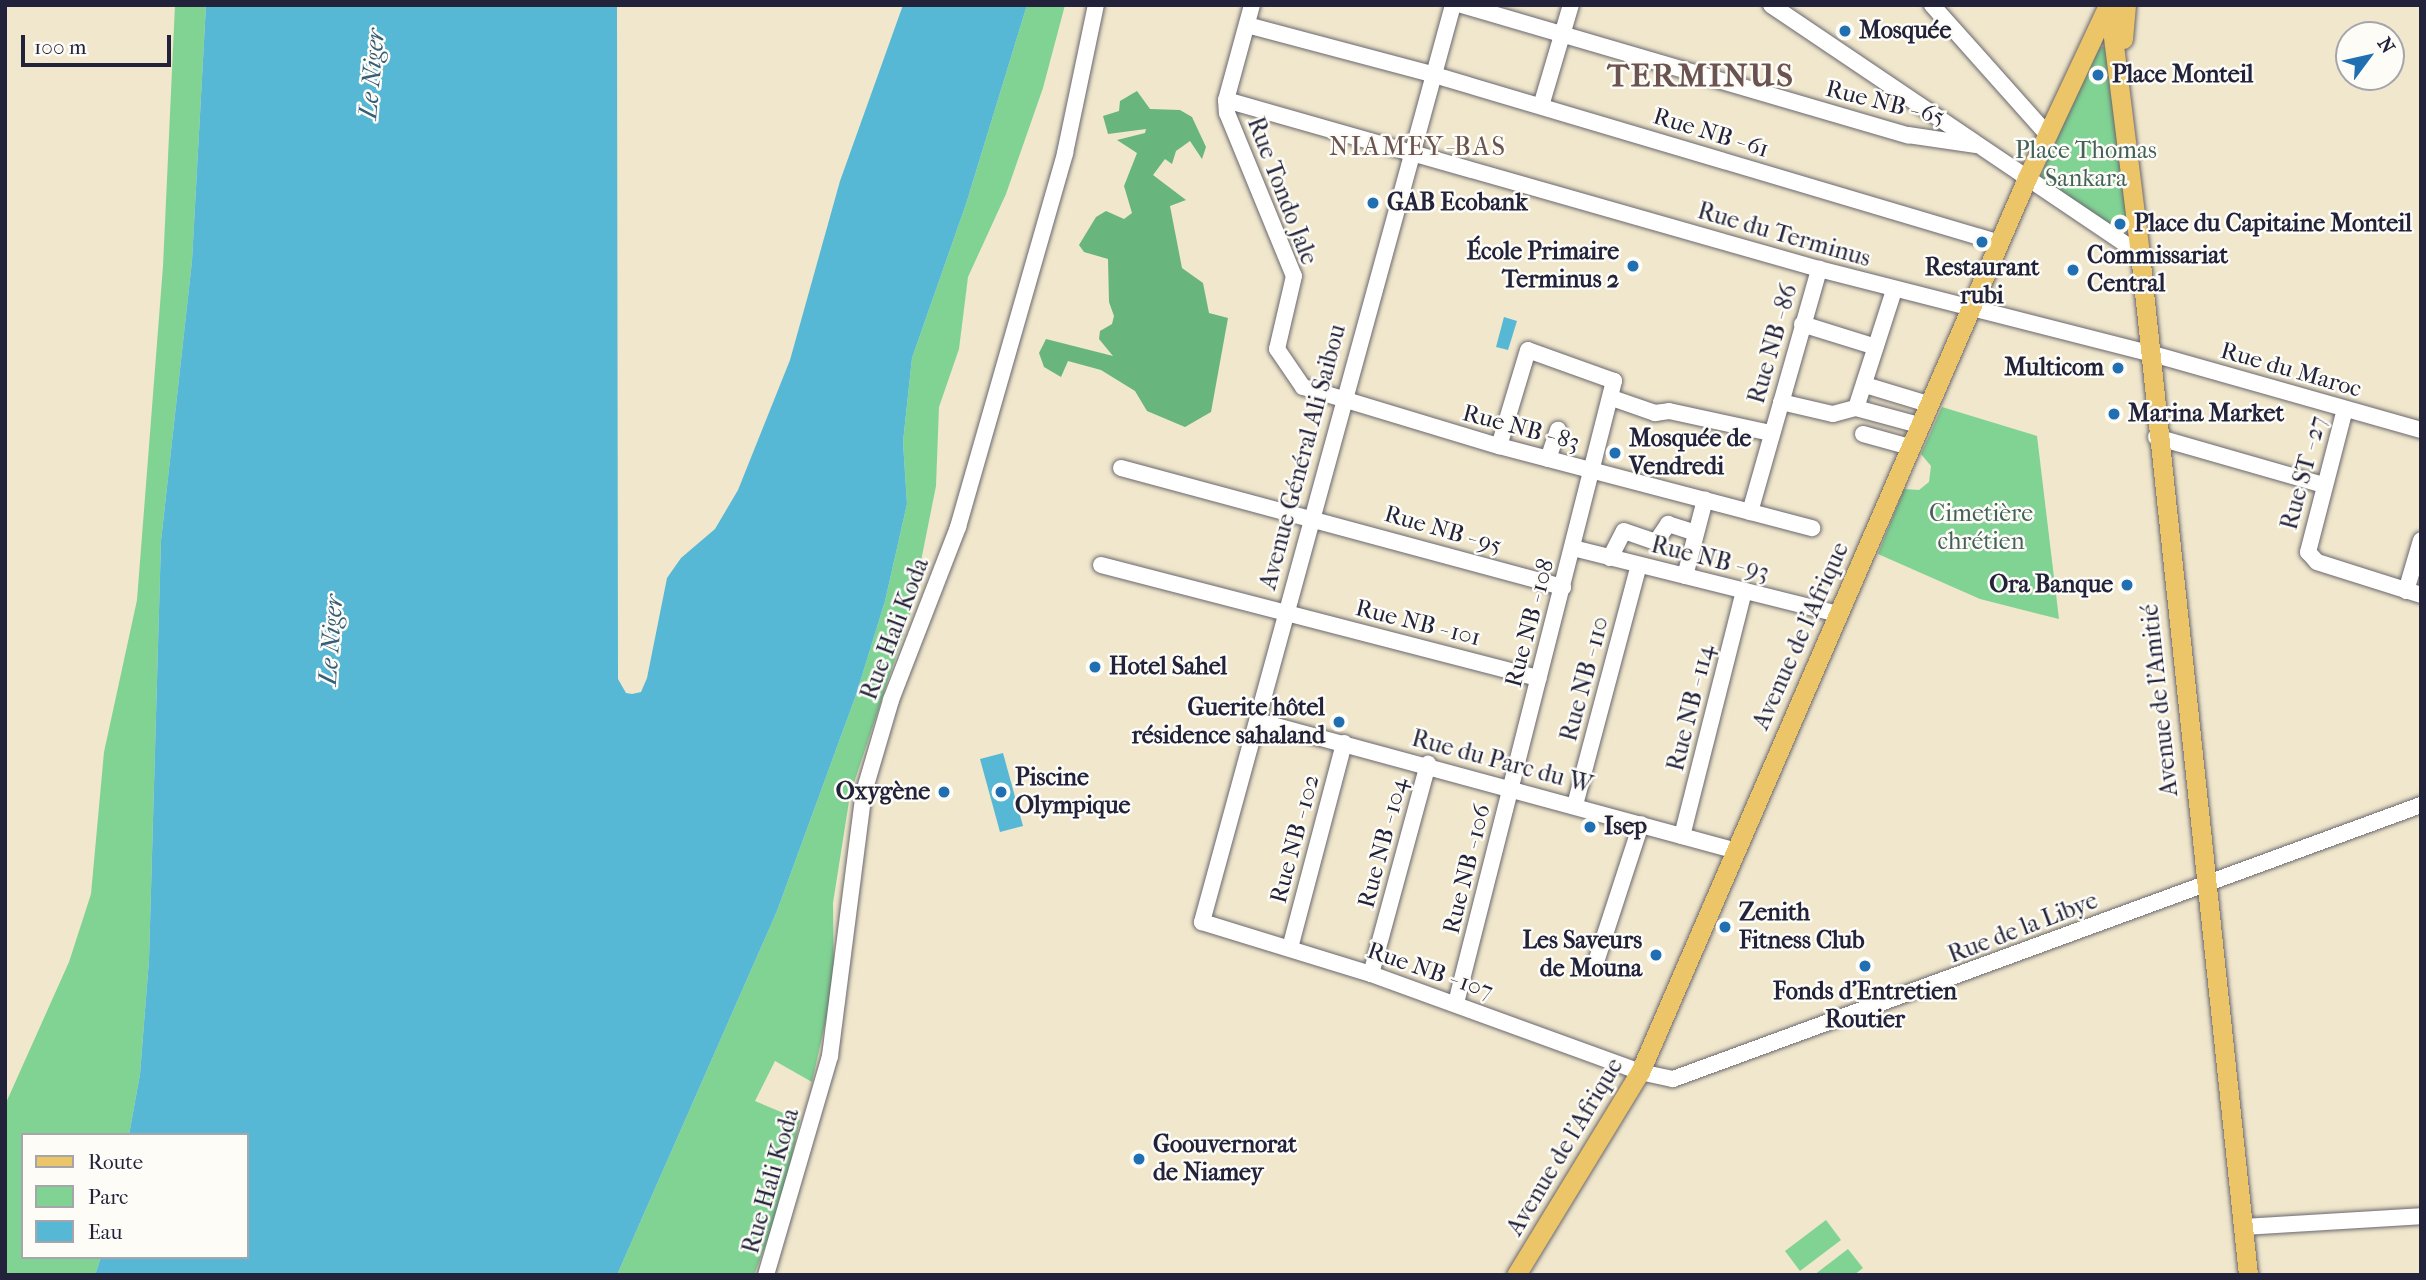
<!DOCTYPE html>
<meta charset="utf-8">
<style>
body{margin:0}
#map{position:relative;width:2426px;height:1280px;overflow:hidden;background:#f0e7cc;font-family:"IM FELL French Canon",serif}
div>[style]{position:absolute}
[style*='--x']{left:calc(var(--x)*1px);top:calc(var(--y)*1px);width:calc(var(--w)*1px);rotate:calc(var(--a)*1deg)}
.green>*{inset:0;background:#81d394}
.forest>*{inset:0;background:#68b57e}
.water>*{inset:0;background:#56b8d5}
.roads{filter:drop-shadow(0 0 2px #6a676e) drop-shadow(0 0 2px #6a676e)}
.minor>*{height:16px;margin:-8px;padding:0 8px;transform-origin:8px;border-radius:8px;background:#fff}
.major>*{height:19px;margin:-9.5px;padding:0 9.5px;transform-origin:9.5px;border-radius:9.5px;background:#edc569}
.dots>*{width:19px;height:19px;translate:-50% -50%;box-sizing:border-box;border:4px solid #fdfcf7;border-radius:50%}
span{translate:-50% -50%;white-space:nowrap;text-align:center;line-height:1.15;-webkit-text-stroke:5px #fdfcf7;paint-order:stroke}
.poi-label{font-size:24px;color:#22223b;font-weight:700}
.left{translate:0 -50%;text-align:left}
.right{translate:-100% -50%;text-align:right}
.street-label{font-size:24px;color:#22223b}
.park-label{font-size:24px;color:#43605a}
.water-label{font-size:26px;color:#375e79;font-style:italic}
.neighbourhood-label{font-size:26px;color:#6a5350;letter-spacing:2px}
.district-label{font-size:32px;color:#6a5350;font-weight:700;letter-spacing:2px}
.frame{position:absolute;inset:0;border:7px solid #22223b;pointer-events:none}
.legend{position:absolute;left:21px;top:1133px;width:228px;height:126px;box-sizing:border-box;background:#fdfcf7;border:2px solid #a5a5ac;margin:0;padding:9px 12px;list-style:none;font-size:21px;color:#22223b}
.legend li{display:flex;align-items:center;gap:14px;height:35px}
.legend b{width:35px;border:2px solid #a5a5ac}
.north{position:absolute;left:2335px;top:21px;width:70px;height:70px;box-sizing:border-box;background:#fdfcf7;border:2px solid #a5a5ac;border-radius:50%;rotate:57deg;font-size:19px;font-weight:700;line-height:28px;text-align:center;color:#22223b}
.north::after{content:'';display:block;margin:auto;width:24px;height:32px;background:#1f6fb2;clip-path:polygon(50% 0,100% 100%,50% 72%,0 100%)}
.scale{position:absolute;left:21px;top:35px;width:150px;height:32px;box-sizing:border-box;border:4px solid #22223b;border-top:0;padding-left:9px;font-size:21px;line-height:24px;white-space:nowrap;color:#22223b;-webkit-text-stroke:5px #fdfcf7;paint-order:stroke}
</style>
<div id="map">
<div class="green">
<div style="clip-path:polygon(175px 5px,206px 5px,192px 261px,161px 541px,149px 960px,140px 1074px,129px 1135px,23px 1135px,23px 1257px,101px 1257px,95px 1275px,5px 1275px,5px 1105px,69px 962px,91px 894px,104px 752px,137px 600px,163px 266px)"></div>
<div style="clip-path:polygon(1027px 5px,1065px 5px,1043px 88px,1006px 194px,968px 277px,959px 349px,939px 407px,936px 486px,911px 611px,850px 795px,833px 903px,834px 984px,812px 1082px,775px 1061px,755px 1101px,800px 1120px,781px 1205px,754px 1275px,617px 1275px,777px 911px,856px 695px,885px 601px,907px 504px,903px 442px,912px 358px,966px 204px)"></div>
<div style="clip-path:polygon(2098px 46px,2108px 48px,2131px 230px,2120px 235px,2040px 177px)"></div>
<div style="clip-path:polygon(1942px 407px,2037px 436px,2059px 619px,1980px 599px,1878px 554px,1904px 489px,1919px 490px,1929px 482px,1931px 466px,1921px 454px)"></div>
<div style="clip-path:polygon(1826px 1220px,1841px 1240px,1800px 1271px,1785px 1251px)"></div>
<div style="clip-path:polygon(1848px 1249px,1863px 1268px,1854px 1275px,1814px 1275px)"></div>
</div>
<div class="forest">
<div style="clip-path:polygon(1137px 91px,1150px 109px,1180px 110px,1192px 117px,1206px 147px,1202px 159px,1190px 141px,1176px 151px,1172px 164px,1165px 159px,1153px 175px,1186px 200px,1170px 206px,1182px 268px,1203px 283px,1209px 313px,1228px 318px,1211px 412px,1185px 427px,1147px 411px,1135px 391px,1101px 370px,1068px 361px,1061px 377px,1044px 367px,1039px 353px,1046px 339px,1113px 356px,1099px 339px,1100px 331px,1112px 324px,1114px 316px,1109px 302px,1108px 259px,1084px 252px,1079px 245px,1096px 217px,1106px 211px,1124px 219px,1132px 213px,1124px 186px,1137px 153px,1117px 140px,1145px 133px,1146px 129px,1108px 134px,1103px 116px,1119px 111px,1120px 101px)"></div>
</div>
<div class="water">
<div style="clip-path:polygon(206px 5px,617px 5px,618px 679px,626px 693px,632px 694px,641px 692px,647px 678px,667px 578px,681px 558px,715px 529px,738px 490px,790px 360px,840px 181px,903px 5px,1027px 5px,966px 204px,912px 358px,903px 442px,907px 504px,885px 601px,856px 695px,777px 911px,617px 1275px,95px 1275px,101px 1257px,247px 1257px,247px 1135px,129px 1135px,140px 1074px,149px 960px,161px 541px,192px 261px)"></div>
<div style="clip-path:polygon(1504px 317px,1517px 321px,1508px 350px,1496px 347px)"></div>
<div style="clip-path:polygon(1003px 753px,1023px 826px,1000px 832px,980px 759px)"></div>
</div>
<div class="roads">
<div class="minor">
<div style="--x:1252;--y:5;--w:98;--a:105.3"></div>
<div style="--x:1226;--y:100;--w:13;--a:86"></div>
<div style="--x:1227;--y:113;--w:176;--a:67.7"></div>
<div style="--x:1294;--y:276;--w:75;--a:103.1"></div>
<div style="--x:1277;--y:349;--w:46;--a:55.6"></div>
<div style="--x:1303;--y:387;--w:205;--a:16.8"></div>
<div style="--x:1499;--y:446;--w:324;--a:14.7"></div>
<div style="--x:1453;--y:5;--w:951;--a:105.31"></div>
<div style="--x:1202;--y:922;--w:177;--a:17.1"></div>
<div style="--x:1371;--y:974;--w:286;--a:20"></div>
<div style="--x:1640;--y:1072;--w:34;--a:12"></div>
<div style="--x:1673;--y:1079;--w:797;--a:-20.12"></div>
<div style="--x:1462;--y:5;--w:465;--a:16.3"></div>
<div style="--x:1908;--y:135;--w:69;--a:8.4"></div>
<div style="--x:1771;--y:5;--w:445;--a:34"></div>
<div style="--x:1932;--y:5;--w:171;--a:48.3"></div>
<div style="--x:1247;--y:25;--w:190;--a:14.9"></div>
<div style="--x:1431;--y:74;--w:594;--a:16.54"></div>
<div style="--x:1226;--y:100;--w:617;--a:15.91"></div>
<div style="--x:1819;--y:269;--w:341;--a:14.3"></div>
<div style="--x:2149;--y:353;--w:283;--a:15.8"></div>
<div style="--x:1541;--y:106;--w:105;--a:-73.5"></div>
<div style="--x:1802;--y:324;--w:77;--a:17.3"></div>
<div style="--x:1865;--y:385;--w:66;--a:16.8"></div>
<div style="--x:1612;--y:398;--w:46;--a:19.2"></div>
<div style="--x:1655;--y:413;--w:14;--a:-8"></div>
<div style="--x:1669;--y:411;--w:104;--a:12.2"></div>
<div style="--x:1781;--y:402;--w:53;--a:13"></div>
<div style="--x:1833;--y:414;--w:24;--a:-15"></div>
<div style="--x:1856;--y:408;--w:124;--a:-72.1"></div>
<div style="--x:1856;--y:408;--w:65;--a:15.1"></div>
<div style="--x:2345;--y:409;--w:148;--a:104.5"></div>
<div style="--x:2308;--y:552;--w:13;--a:48"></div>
<div style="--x:2317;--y:562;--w:109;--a:17.6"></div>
<div style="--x:1863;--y:434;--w:49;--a:15.5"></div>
<div style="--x:2156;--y:437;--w:174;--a:16"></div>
<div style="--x:1548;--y:459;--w:31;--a:-71"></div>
<div style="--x:1121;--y:468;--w:458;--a:15.1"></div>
<div style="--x:1750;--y:512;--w:253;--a:-74.1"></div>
<div style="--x:1573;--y:548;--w:272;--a:14"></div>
<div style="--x:1610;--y:558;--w:30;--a:-63"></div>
<div style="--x:1624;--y:531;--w:34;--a:19"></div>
<div style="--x:1656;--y:542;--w:22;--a:-56"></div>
<div style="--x:1668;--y:524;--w:29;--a:18"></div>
<div style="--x:1101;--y:565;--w:452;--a:14.5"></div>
<div style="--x:1685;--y:576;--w:79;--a:-75.3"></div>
<div style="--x:2406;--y:591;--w:53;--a:-73.6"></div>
<div style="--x:1258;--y:721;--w:492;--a:15.2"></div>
<div style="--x:1575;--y:805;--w:248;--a:-75.1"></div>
<div style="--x:1682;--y:836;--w:253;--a:-75.8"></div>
<div style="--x:1290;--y:948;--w:212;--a:-75.2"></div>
<div style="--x:1596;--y:962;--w:145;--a:-71.9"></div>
<div style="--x:1371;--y:974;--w:218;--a:-74.8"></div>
<div style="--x:1456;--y:1003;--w:642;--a:-75.75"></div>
<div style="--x:1614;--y:381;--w:91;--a:-160.2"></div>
<div style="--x:1528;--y:350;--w:100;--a:106.8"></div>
<div style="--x:2243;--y:1227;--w:178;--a:-3.5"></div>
<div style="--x:766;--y:1275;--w:228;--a:-73.7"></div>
<div style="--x:830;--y:1056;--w:266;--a:-82.7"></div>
<div style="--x:864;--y:792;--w:96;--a:-73.6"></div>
<div style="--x:891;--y:700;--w:186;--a:-68.8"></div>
<div style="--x:958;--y:527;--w:389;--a:-74"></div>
<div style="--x:1065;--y:153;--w:151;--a:-78.2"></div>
</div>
<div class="major">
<div style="--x:2109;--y:5;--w:251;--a:82.9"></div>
<div style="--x:2140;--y:254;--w:1027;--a:83.96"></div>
<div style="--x:2123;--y:39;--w:34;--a:-85"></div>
<div style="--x:1516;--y:1275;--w:238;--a:-58.6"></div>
<div style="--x:1640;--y:1072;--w:974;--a:-66.59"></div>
<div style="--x:2027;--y:178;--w:191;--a:-64.9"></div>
</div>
</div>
<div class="dots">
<div style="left:1845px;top:31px;background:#1f6fb2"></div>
<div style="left:2098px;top:75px;background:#1f6fb2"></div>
<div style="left:1373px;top:203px;background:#1f6fb2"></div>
<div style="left:2120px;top:224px;background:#1f6fb2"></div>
<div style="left:1982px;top:242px;background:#1f6fb2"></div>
<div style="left:1633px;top:266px;background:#1f6fb2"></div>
<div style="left:2073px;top:270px;background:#1f6fb2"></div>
<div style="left:2118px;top:368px;background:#1f6fb2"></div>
<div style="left:2114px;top:414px;background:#1f6fb2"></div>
<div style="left:1615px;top:453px;background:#1f6fb2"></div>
<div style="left:2127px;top:585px;background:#1f6fb2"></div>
<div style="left:1095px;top:667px;background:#1f6fb2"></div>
<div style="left:1339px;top:722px;background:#1f6fb2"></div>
<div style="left:944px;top:792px;background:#1f6fb2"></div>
<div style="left:1001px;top:792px;background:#1f6fb2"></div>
<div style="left:1590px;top:827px;background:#1f6fb2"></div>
<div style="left:1725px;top:927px;background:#1f6fb2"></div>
<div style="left:1656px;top:955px;background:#1f6fb2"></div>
<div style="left:1865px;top:966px;background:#1f6fb2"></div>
<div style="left:1139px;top:1159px;background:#1f6fb2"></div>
</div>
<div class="poi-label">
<span class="left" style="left:1859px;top:31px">Mosquée</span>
<span class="left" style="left:2112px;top:75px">Place Monteil</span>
<span class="left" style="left:1387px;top:203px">GAB Ecobank</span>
<span class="left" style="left:2134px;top:224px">Place du Capitaine Monteil</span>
<span class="right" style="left:1619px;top:266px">École Primaire<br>Terminus 2</span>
<span class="left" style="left:2087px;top:270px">Commissariat<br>Central</span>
<span style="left:1982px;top:282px">Restaurant<br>rubi</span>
<span class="right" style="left:2104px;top:368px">Multicom</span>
<span class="left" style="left:2128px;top:414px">Marina Market</span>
<span class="left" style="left:1629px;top:453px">Mosquée de<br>Vendredi</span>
<span class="right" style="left:2113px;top:585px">Ora Banque</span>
<span class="left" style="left:1109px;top:667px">Hotel Sahel</span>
<span class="right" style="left:1325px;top:722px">Guerite hôtel<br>résidence sahaland</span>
<span class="left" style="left:1015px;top:792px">Piscine<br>Olympique</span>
<span class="right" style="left:930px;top:792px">Oxygène</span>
<span class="left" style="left:1604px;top:827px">Isep</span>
<span class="left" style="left:1739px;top:927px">Zenith<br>Fitness Club</span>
<span class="right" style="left:1642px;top:955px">Les Saveurs<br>de Mouna</span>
<span style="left:1865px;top:1006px">Fonds d'Entretien<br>Routier</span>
<span class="left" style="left:1153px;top:1159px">Goouvernorat<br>de Niamey</span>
</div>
<div class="street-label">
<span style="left:1885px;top:103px;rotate:14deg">Rue NB - 65</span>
<span style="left:1711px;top:133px;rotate:17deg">Rue NB - 61</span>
<span style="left:1282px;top:191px;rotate:69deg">Rue Tondo Jale</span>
<span style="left:1784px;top:235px;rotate:16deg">Rue du Terminus</span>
<span style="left:1773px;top:344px;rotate:-74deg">Rue NB - 86</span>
<span style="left:2291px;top:370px;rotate:16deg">Rue du Maroc</span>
<span style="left:1521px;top:428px;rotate:15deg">Rue NB - 83</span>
<span style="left:1303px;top:457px;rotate:-75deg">Avenue Général Ali Saibou</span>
<span style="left:2304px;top:473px;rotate:-75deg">Rue ST - 27</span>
<span style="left:1443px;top:530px;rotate:16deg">Rue NB - 95</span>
<span style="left:1710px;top:559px;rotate:14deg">Rue NB - 93</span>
<span style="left:1418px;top:623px;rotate:14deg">Rue NB - 101</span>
<span style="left:1530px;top:623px;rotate:-75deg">Rue NB - 108</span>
<span style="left:895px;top:629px;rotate:-69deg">Rue Hali Koda</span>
<span style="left:1801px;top:636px;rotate:-66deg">Avenue de l'Afrique</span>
<span style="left:1585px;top:679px;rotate:-75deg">Rue NB - 110</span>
<span style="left:2160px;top:700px;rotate:-96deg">Avenue de l'Amitié</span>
<span style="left:1691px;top:708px;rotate:-76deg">Rue NB - 114</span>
<span style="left:1502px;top:762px;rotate:15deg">Rue du Parc du W</span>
<span style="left:1295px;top:839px;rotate:-75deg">Rue NB - 102</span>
<span style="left:1383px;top:843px;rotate:-75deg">Rue NB - 104</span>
<span style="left:1467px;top:869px;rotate:-76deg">Rue NB - 106</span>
<span style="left:2023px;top:928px;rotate:-21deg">Rue de la Libye</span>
<span style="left:1430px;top:971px;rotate:19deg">Rue NB - 107</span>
<span style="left:1565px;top:1147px;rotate:-59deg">Avenue de l'Afrique</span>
<span style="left:771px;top:1181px;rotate:-74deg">Rue Hali Koda</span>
</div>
<div class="park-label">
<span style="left:2086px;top:165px">Place Thomas<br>Sankara</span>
<span style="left:1981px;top:528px">Cimetière<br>chrétien</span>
</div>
<div class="water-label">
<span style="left:372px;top:74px;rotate:-85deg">Le Niger</span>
<span style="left:331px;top:640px;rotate:-86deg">Le Niger</span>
</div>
<div class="neighbourhood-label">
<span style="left:1418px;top:147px">NIAMEY-BAS</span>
</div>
<div class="district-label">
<span style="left:1701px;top:76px">TERMINUS</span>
</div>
<div class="frame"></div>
<ul class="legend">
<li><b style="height:9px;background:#edc569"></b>Route</li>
<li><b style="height:19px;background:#81d394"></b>Parc</li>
<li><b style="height:19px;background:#56b8d5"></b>Eau</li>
</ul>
<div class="north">N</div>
<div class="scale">100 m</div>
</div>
